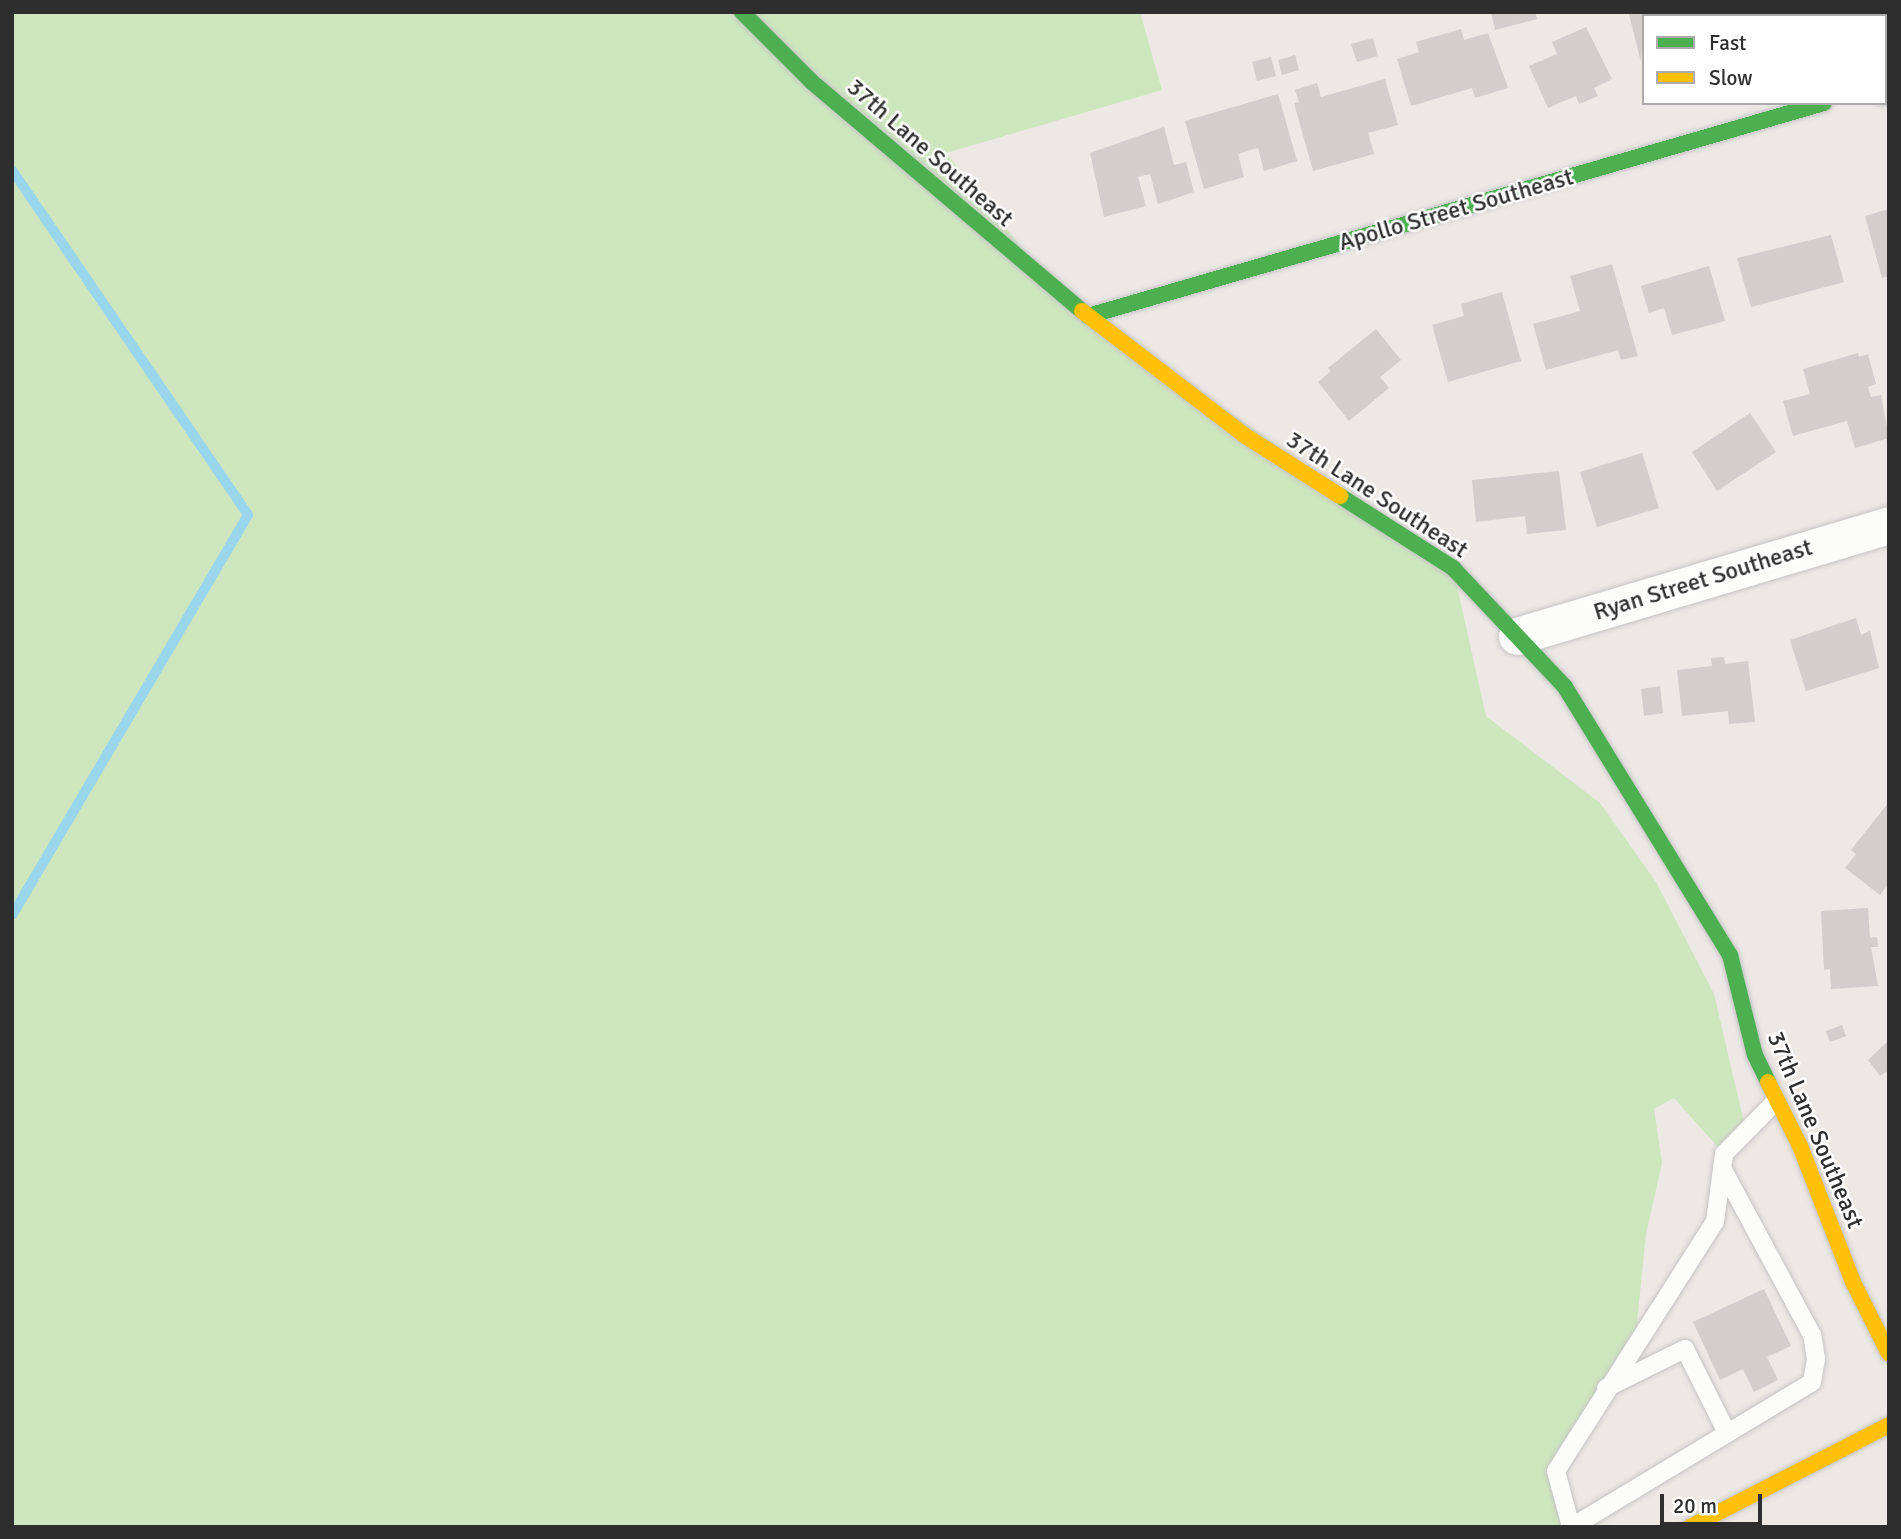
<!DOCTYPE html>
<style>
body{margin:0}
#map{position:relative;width:1901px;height:1539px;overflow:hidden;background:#ece8e4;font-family:Signika,sans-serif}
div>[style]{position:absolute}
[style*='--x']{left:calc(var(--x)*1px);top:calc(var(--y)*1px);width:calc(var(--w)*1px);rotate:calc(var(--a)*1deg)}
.green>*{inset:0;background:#cee6be}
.stream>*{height:10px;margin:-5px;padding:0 5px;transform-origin:5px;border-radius:5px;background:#99d6ec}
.building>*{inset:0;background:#d1cecb}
.roads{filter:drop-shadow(0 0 2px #c5c4c5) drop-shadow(0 0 2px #c5c4c5)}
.lane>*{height:18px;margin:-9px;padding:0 9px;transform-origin:9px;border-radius:9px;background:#fcfcfb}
.street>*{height:37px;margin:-18.5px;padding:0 18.5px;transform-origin:18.5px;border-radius:18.5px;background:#fcfcfb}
.fast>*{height:16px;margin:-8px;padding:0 8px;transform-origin:8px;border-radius:8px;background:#4caf50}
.slow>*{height:16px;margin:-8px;padding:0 8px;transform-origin:8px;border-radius:8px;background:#ffc107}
span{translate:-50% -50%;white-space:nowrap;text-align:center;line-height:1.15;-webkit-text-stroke:5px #fff;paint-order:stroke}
.street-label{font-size:24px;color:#2e2e2e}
.frame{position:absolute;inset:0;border:14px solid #2e2e2e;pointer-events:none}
.legend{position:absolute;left:1642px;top:14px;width:245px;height:91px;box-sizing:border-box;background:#fff;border:2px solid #ababab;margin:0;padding:9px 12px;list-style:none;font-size:21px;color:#2e2e2e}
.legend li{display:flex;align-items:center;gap:14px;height:35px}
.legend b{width:35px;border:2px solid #ababab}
.scale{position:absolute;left:1660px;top:1494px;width:102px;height:32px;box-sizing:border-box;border:4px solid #2e2e2e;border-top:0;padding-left:9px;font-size:21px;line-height:24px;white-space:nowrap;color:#2e2e2e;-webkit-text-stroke:5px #fff;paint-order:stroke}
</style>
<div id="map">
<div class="green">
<div style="clip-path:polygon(12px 12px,1140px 12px,1162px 90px,946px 153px,1058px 293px,1453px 568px,1486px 716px,1600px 803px,1656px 882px,1714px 994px,1746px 1131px,1724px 1154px,1674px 1098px,1654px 1109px,1662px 1163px,1646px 1234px,1635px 1342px,1556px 1471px,1572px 1527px,12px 1527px)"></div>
</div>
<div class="stream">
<div style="--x:12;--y:170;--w:418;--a:55.6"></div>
<div style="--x:248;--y:515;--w:464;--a:120.5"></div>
</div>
<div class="building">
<div style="clip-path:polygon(1491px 12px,1535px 12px,1537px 19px,1495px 30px)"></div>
<div style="clip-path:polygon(1720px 12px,1721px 16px,1644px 16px,1641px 62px,1629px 14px)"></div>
<div style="clip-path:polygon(1814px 12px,1857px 12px,1857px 16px,1814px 16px)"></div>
<div style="clip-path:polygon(1586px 27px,1612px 79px,1594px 88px,1598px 96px,1579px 104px,1576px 96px,1548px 108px,1529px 66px,1557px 54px,1552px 42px)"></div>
<div style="clip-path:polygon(1461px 29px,1464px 40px,1488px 33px,1508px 88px,1475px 98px,1472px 88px,1411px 106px,1397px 59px,1419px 52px,1416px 42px)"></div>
<div style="clip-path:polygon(1373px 38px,1378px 56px,1357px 62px,1351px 44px)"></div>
<div style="clip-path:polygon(1295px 55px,1299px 70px,1282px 75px,1278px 60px)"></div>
<div style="clip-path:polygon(1271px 57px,1276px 76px,1257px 81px,1252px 62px)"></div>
<div style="clip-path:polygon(1385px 79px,1398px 125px,1368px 133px,1374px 154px,1313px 171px,1294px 103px,1299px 102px,1295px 90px,1317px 83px,1321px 97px)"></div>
<div style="clip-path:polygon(1278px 94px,1297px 161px,1264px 171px,1258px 148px,1238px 154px,1244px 177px,1204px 189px,1185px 121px)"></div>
<div style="clip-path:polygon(1164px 127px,1174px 165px,1186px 162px,1194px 192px,1158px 204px,1150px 174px,1138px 177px,1146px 206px,1104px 217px,1090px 153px)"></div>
<div style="clip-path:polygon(1889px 209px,1889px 276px,1882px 278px,1865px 216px)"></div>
<div style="clip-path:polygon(1831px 235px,1844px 282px,1751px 307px,1737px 258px)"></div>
<div style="clip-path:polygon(1612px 264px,1638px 356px,1621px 360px,1618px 350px,1546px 370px,1533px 324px,1580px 311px,1570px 276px)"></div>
<div style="clip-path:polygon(1709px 266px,1725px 321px,1672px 335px,1664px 308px,1649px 313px,1641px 286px)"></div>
<div style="clip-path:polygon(1502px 292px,1521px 361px,1448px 382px,1432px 325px,1464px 316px,1461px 304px)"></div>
<div style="clip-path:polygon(1376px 329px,1401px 360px,1380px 377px,1389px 388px,1349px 421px,1318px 382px,1331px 371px,1328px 368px)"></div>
<div style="clip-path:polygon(1858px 353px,1859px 357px,1868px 354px,1876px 384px,1868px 387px,1871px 397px,1881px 395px,1889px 438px,1855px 448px,1847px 421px,1793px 436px,1783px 401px,1810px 394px,1803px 369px)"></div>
<div style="clip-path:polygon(1750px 413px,1776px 452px,1717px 491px,1692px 452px)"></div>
<div style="clip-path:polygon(1642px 453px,1659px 508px,1597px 527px,1580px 472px)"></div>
<div style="clip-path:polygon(1559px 471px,1566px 530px,1527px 534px,1525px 516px,1476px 522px,1472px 480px)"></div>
<div style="clip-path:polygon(1856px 618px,1861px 635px,1870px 631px,1879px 668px,1806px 691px,1790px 640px)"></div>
<div style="clip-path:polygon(1724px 657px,1725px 664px,1748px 661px,1755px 722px,1729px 724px,1728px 711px,1682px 716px,1677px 670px,1712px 666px,1711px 658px)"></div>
<div style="clip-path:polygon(1660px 686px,1663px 713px,1644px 716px,1641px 689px)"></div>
<div style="clip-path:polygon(1889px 802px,1889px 883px,1880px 895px,1845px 868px,1856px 854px,1851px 850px)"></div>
<div style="clip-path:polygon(1868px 908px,1870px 938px,1877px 937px,1878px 947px,1871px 947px,1878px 986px,1831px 989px,1830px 969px,1824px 970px,1821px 911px)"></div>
<div style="clip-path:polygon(1842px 1025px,1846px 1036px,1830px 1042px,1826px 1031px)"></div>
<div style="clip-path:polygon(1889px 1040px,1889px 1070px,1880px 1076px,1868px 1060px)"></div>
<div style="clip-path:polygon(1764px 1289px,1791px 1346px,1767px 1357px,1778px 1380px,1754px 1392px,1743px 1369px,1720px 1380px,1693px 1322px)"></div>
</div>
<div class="roads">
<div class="lane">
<div style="--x:1606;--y:1388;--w:88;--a:-26.3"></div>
<div style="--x:1685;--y:1349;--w:94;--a:63.4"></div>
<div style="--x:1571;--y:1527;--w:58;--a:-105"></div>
<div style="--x:1556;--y:1471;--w:296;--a:-57.5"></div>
<div style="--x:1715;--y:1221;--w:68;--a:-82.3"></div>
<div style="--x:1724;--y:1154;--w:73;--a:-45.6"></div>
<div style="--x:1572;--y:1527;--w:280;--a:-31.1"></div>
<div style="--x:1812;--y:1382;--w:23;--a:-80"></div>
<div style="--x:1816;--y:1359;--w:24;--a:-99"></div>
<div style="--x:1812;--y:1335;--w:190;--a:-118.3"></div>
</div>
<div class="street">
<div style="--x:1885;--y:86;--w:4;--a:-14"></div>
<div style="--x:1517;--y:636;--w:388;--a:-16.6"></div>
</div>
<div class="fast">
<div style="--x:742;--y:12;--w:99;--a:45"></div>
<div style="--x:812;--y:82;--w:354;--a:40.3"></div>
<div style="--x:1088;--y:316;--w:766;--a:-16.14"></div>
<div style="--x:1340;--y:496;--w:134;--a:32.5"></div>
<div style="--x:1453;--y:568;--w:163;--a:46.7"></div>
<div style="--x:1565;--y:687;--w:315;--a:58.4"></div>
<div style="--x:1730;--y:955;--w:103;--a:76"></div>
<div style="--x:1755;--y:1055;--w:30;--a:64"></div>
</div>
<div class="slow">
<div style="--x:1082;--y:311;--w:204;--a:37.4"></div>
<div style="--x:1244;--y:435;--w:114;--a:32.4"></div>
<div style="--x:1768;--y:1082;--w:72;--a:63.4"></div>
<div style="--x:1800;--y:1146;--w:146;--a:68.7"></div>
<div style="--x:1853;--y:1282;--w:80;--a:63.4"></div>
<div style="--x:1690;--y:1527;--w:224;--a:-27.1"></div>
</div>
</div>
<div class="street-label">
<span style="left:930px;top:153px;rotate:41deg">37th Lane Southeast</span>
<span style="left:1456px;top:210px;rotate:-16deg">Apollo Street Southeast</span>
<span style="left:1377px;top:495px;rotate:33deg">37th Lane Southeast</span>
<span style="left:1703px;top:580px;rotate:-17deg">Ryan Street Southeast</span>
<span style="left:1815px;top:1130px;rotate:67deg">37th Lane Southeast</span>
</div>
<div class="frame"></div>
<ul class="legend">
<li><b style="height:9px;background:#4caf50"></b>Fast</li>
<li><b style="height:9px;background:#ffc107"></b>Slow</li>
</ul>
<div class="scale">20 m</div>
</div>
